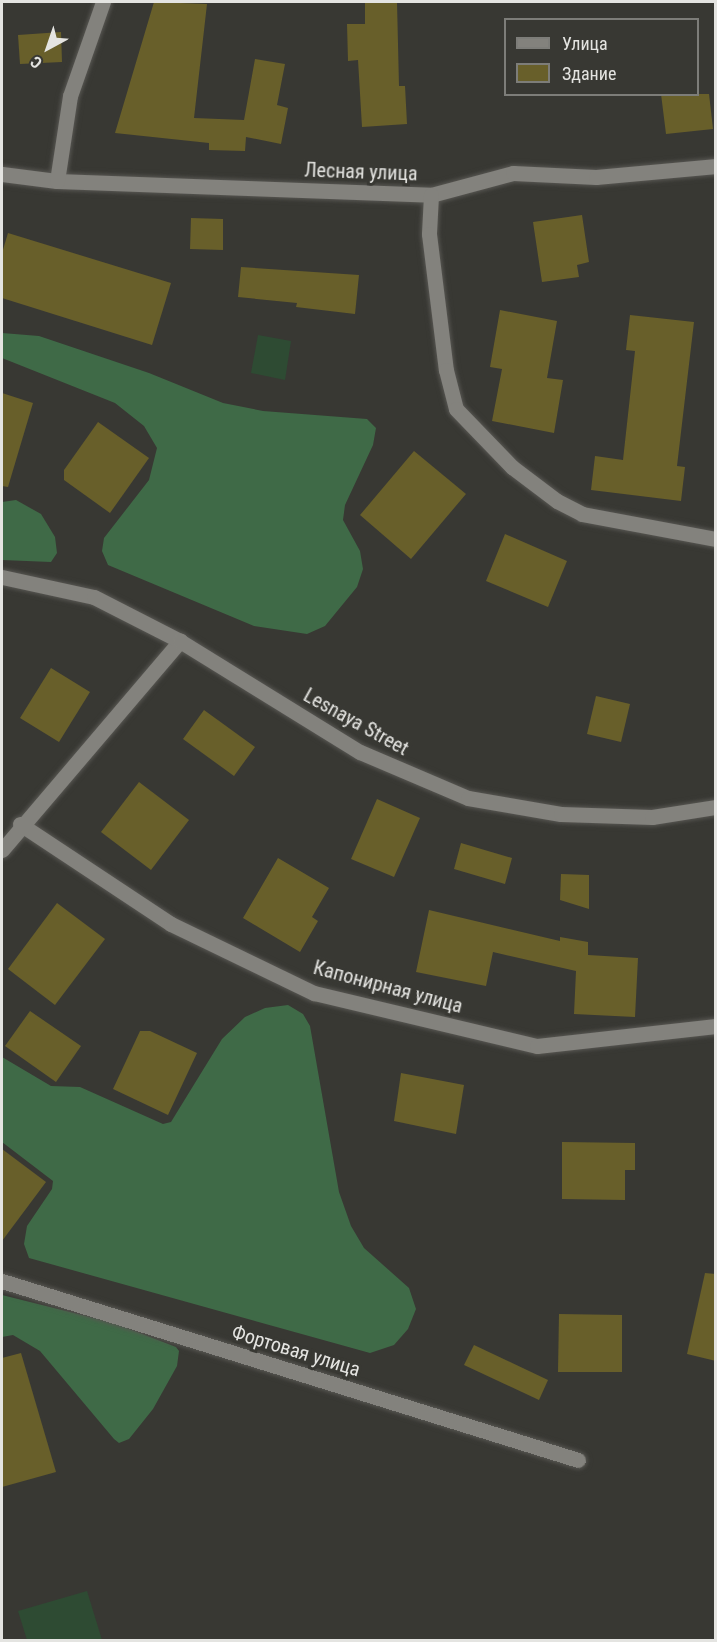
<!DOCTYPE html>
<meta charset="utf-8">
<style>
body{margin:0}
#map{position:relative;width:717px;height:1642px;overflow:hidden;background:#383833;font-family:"Roboto Condensed",sans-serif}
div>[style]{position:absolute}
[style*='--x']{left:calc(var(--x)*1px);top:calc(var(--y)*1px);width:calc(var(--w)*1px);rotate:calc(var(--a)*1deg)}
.green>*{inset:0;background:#2e4b33}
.forest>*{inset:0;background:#3f6a47}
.building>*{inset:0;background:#685f2a}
.roads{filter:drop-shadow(0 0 2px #575652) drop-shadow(0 0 2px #575652)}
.street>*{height:15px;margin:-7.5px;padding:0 7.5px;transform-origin:7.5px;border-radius:7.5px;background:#83827d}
.secondary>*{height:15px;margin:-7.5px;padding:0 7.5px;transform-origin:7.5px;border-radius:7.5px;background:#83827d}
span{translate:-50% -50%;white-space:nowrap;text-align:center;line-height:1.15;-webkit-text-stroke:6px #383833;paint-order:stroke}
.street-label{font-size:20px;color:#e4e4e1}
.frame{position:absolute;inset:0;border:3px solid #e4e4e1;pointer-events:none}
.legend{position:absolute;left:504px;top:18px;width:195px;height:78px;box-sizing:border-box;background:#383833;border:2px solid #7d7d79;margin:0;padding:8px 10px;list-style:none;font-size:18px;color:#e4e4e1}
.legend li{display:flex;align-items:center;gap:12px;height:30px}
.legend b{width:30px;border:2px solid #7d7d79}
.north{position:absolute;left:18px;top:18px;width:60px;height:60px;-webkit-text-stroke:4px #383833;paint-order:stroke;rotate:220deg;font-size:16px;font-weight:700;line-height:24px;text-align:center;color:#e4e4e1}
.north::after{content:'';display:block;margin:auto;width:21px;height:27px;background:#e4e4e1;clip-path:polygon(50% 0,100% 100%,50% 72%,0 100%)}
</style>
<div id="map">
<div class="green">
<div style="clip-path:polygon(258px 335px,291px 341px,285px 380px,251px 373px)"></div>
<div style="clip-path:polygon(87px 1591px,102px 1640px,27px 1640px,18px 1611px)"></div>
</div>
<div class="forest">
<div style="clip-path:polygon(2px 333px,39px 336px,149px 373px,223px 403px,263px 411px,367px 419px,376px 428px,373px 445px,345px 505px,343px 520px,360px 551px,363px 569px,357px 587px,325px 626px,307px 634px,254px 626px,108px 565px,102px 551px,104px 538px,149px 480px,157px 448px,144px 426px,115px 403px,2px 358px)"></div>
<div style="clip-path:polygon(16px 500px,41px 514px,55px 537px,57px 553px,51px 562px,2px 560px,2px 502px)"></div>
<div style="clip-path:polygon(288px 1005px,303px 1014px,310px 1026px,339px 1192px,351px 1226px,364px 1248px,409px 1288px,416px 1309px,408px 1329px,394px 1345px,370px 1353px,29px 1258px,24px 1244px,27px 1226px,52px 1189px,53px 1181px,2px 1142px,2px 1057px,51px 1086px,80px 1087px,163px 1124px,171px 1122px,222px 1039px,245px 1017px,265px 1008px)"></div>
<div style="clip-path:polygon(2px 1295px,114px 1323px,176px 1347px,179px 1351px,177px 1366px,153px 1409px,129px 1439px,119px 1443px,114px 1439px,40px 1351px,13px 1335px,2px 1337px)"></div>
</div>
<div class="building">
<div style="clip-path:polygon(154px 2px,207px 4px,194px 118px,244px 120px,255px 59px,285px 64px,277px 105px,288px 108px,281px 144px,246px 137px,245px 151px,209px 150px,209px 143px,115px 133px)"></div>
<div style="clip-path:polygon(365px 2px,397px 2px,399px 86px,405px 86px,407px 124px,362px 127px,358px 60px,348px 61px,347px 24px,365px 24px)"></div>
<div style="clip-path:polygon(61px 32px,62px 62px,20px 64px,18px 35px)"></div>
<div style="clip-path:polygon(661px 94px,709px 94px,713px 129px,666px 134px)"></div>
<div style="clip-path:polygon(582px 215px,589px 262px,577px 265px,579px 277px,542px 282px,533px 222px)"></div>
<div style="clip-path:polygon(191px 218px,223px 219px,223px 250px,190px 249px)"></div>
<div style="clip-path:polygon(8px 233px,171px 283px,152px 345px,2px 298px,2px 253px)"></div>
<div style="clip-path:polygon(241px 267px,359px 275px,355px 314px,296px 307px,297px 303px,238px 297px)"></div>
<div style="clip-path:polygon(500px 310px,557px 321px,547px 378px,563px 380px,554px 433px,492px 421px,502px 369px,490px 367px)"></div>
<div style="clip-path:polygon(630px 315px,694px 322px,677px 466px,685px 467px,681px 501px,591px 490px,595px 456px,623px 460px,635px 351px,626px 350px)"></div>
<div style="clip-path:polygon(2px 393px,33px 403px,8px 487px,2px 486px)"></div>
<div style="clip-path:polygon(98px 422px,149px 458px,110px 513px,64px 480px,64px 470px)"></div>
<div style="clip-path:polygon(414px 451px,466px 494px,411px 559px,360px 515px)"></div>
<div style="clip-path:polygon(505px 534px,567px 561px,548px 607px,486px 581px)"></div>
<div style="clip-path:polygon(51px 668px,90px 692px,59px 742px,20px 718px)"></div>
<div style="clip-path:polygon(596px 696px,630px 704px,621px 742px,587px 734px)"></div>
<div style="clip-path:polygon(204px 710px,255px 747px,234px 776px,183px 739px)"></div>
<div style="clip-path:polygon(139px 782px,189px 820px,151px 870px,101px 832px)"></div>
<div style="clip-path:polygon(377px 799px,420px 818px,394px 877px,351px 859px)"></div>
<div style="clip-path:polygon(461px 843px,512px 858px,505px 884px,454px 869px)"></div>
<div style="clip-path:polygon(278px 858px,329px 888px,312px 917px,318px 921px,300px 952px,243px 918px)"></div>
<div style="clip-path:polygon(561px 874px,589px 875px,589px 909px,560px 900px)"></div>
<div style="clip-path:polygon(57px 903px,105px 939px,55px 1005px,8px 969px)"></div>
<div style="clip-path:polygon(429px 910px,560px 941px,560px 937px,588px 942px,588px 955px,638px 958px,635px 1017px,574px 1014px,576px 971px,493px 952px,486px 986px,416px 972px)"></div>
<div style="clip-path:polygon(30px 1011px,81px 1046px,56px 1082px,5px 1046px)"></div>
<div style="clip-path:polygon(140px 1031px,150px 1031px,197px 1053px,168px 1115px,113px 1089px)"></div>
<div style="clip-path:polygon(401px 1073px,464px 1085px,456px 1134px,394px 1121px)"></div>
<div style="clip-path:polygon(562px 1142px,635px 1143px,635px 1170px,625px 1170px,625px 1200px,562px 1199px)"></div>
<div style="clip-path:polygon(2px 1149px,46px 1182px,2px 1241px)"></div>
<div style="clip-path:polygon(705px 1273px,716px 1274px,716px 1361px,687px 1354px)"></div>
<div style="clip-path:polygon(559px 1314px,622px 1315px,622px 1372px,558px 1372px)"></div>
<div style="clip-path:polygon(474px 1345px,548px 1380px,539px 1400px,464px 1365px)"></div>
<div style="clip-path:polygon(21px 1353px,56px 1472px,2px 1487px,2px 1358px)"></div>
</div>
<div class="roads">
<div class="street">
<div style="--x:2;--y:174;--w:55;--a:7.3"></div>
<div style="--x:57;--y:181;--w:374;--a:2.1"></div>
<div style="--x:431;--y:195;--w:85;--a:-15"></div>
<div style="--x:513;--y:173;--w:83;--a:2.8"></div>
<div style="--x:596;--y:177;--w:121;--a:-5.2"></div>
<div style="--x:57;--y:181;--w:86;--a:-81.3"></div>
<div style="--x:70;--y:96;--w:100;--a:-70.7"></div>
<div style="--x:431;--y:195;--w:39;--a:93"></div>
<div style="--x:429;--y:234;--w:137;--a:82.9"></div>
<div style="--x:446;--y:370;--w:40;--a:75.6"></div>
<div style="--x:456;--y:409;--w:81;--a:46"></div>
<div style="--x:512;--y:467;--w:56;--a:37.1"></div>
<div style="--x:557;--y:501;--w:28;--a:27"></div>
<div style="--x:582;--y:514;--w:136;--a:10.6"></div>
<div style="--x:20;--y:824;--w:181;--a:33.5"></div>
<div style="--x:171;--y:924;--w:159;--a:25.8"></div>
<div style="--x:314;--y:993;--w:229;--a:13.4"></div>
<div style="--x:537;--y:1046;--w:180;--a:-6.4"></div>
<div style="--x:2;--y:850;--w:275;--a:-49.6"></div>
<div style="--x:2;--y:1281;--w:603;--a:17.26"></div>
</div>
<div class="secondary">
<div style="--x:2;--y:577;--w:94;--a:12.3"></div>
<div style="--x:94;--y:597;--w:97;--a:27.1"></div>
<div style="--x:180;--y:641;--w:211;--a:31.7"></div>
<div style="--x:360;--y:752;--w:117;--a:23.1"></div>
<div style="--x:468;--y:798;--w:94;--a:9.8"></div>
<div style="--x:561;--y:814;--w:91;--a:1.9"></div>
<div style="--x:652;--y:817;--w:65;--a:-8.9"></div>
</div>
</div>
<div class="street-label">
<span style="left:361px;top:172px;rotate:2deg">Лесная улица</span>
<span style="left:356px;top:722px;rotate:29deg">Lesnaya Street</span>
<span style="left:388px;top:987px;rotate:15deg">Капонирная улица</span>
<span style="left:296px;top:1351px;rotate:17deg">Фортовая улица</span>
</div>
<div class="frame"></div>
<ul class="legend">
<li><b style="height:8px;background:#83827d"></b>Улица</li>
<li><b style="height:16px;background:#685f2a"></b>Здание</li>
</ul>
<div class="north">С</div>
</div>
